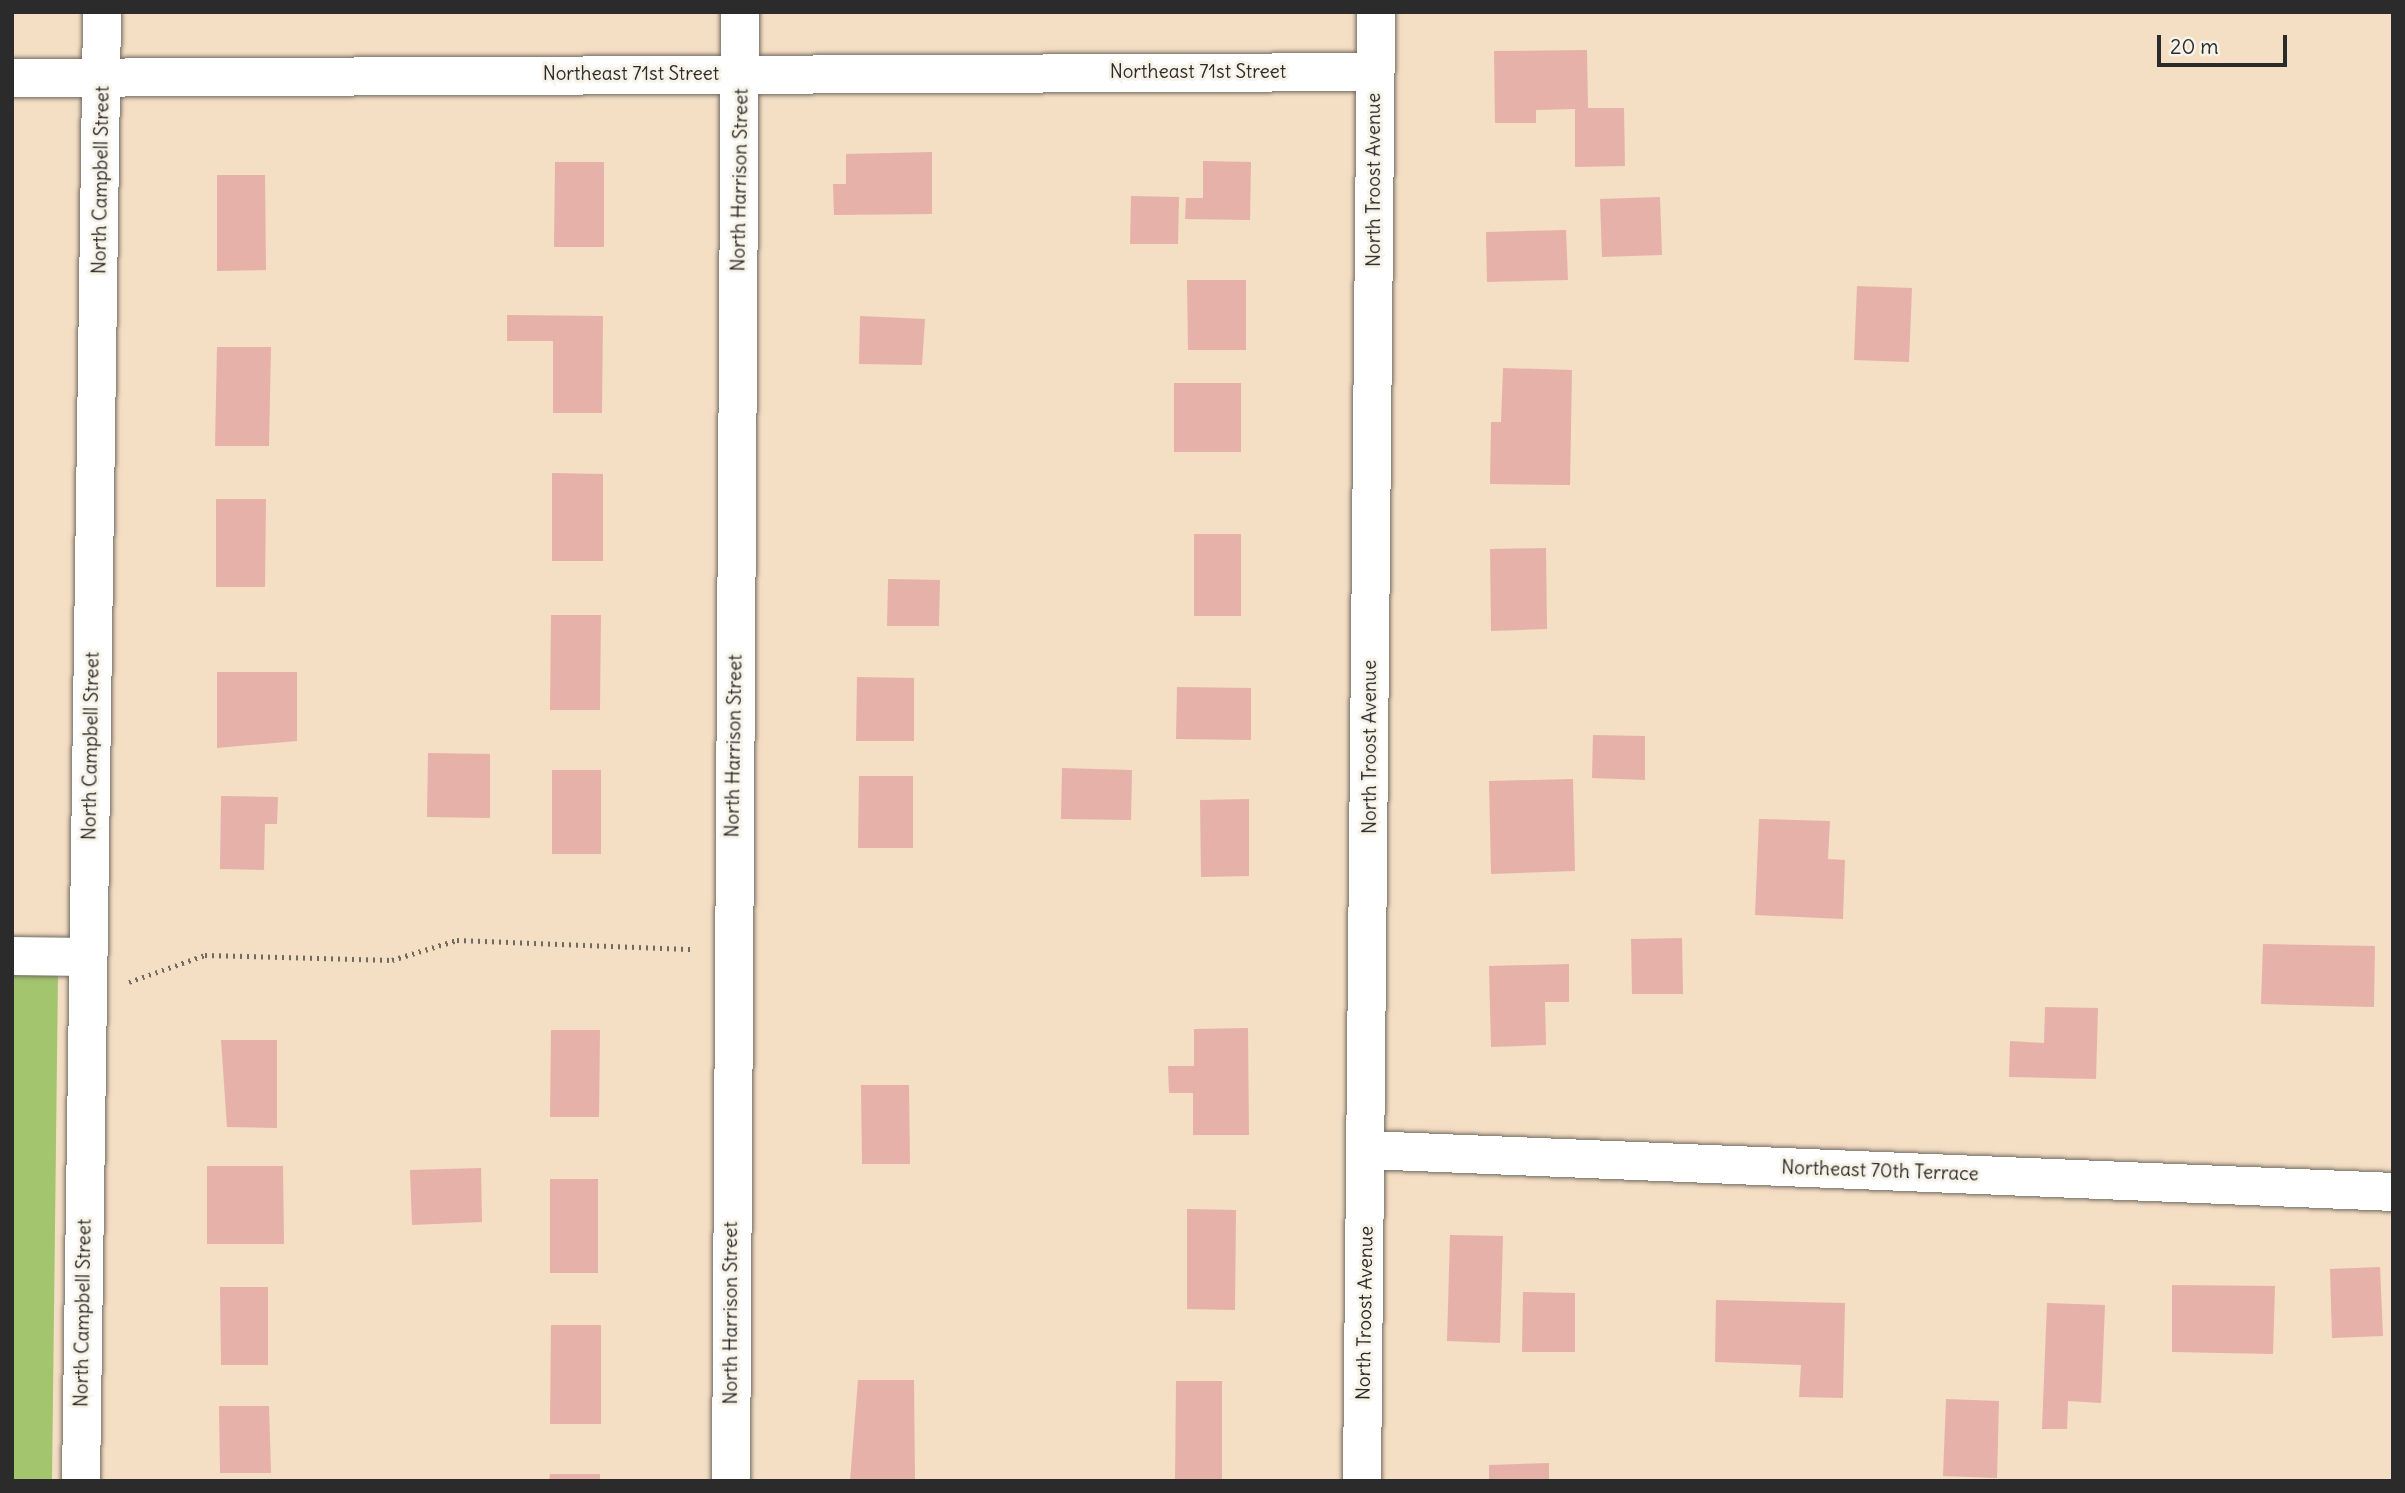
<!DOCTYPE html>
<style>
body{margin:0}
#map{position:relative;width:2405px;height:1493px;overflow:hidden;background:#f4dec4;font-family:Delius,sans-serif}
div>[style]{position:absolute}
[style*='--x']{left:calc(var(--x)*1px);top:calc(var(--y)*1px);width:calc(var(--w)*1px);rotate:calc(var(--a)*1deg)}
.green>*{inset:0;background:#a3c56e}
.building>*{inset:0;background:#e6b1a9}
.path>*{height:4.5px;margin-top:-2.25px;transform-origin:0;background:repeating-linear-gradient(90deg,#716a61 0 2px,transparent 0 7px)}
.roads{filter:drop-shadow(0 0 2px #716a61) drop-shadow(0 0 2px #716a61)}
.minor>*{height:38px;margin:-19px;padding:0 19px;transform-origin:19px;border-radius:19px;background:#fff}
.tertiary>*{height:38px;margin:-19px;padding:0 19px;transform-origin:19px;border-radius:19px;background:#fff}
span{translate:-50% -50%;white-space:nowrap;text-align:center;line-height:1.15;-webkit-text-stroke:6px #f7f3e8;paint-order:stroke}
.street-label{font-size:19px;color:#2b2b2b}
.frame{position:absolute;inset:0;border:14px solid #2b2b2b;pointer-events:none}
.scale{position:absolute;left:2157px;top:35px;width:130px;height:32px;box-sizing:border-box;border:4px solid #2b2b2b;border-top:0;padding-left:9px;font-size:21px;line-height:24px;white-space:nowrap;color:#2b2b2b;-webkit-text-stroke:5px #f7f3e8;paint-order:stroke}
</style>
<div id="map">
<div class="green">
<div style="clip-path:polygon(12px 974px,58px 974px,52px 1481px,12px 1481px)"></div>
</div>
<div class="building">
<div style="clip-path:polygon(1587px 50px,1588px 108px,1624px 108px,1625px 166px,1575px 167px,1575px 109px,1536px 110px,1536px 123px,1495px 123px,1494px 51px)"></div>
<div style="clip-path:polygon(932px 152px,932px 214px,834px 215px,833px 184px,846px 184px,846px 154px)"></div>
<div style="clip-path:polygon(1203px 161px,1251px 162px,1250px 220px,1185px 219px,1186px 198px,1203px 198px)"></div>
<div style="clip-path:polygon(555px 162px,604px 162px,604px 247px,554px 247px)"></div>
<div style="clip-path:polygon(217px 175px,265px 175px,266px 270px,217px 271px)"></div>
<div style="clip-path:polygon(1131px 196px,1179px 197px,1178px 244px,1130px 244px)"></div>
<div style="clip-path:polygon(1660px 197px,1662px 255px,1602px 257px,1600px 199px)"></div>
<div style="clip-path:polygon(1566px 230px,1568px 280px,1487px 282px,1486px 232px)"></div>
<div style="clip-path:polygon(1187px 280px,1246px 280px,1246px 350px,1188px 350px)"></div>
<div style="clip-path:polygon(1857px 286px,1912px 288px,1909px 362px,1854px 360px)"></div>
<div style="clip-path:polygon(507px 315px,603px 316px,602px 413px,553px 413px,553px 341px,507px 341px)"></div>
<div style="clip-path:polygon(860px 316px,925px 319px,922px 365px,859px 364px)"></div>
<div style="clip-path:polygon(217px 347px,271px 347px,269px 446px,215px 446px)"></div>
<div style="clip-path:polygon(1503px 368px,1572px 370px,1570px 485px,1490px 484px,1491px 422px,1501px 422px)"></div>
<div style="clip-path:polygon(1174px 383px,1241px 383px,1241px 452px,1174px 452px)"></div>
<div style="clip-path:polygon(552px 473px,603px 474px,603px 561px,552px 561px)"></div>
<div style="clip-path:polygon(216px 499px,266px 499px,265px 587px,216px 587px)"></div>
<div style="clip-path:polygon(1194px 534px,1241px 534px,1241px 616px,1194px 616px)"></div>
<div style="clip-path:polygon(1546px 548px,1547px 629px,1491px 631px,1490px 549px)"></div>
<div style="clip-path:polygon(888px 579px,940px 580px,939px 626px,887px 626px)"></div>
<div style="clip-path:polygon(551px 615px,601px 615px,600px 710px,550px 710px)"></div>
<div style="clip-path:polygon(217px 672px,297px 672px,297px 741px,217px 748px)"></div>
<div style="clip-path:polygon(857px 677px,914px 678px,914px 741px,856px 741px)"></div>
<div style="clip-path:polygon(1177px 687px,1251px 688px,1251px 740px,1176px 739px)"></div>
<div style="clip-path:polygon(1593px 735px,1645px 736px,1645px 780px,1592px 778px)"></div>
<div style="clip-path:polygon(428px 753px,490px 754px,490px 818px,427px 817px)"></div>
<div style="clip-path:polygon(1062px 768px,1132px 770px,1131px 820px,1061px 819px)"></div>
<div style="clip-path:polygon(552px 770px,601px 770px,601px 854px,552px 854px)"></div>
<div style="clip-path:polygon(859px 776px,913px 776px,913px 848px,858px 848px)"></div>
<div style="clip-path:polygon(1573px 779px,1575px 871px,1491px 874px,1489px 781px)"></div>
<div style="clip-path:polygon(221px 796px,278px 797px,277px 824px,265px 824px,264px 870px,220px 869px)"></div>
<div style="clip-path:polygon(1249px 799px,1249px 876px,1201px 877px,1200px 800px)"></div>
<div style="clip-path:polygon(1759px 819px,1830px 821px,1828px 859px,1845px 860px,1843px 919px,1755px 915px)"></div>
<div style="clip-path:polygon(1682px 938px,1683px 994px,1632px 994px,1631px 939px)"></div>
<div style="clip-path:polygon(2263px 944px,2375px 946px,2374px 1007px,2261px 1004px)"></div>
<div style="clip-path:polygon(1569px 964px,1569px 1002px,1545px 1002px,1546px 1045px,1491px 1047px,1489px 966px)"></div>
<div style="clip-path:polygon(2045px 1007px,2098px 1008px,2096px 1079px,2009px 1077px,2010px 1041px,2044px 1043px)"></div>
<div style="clip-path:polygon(1248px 1028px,1249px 1135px,1193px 1135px,1193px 1093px,1169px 1093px,1168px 1066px,1194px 1066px,1194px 1029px)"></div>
<div style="clip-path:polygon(551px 1030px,600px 1030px,599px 1117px,550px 1117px)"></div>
<div style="clip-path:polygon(221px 1040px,277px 1040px,277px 1128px,227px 1127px)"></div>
<div style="clip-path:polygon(861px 1085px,909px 1085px,910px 1164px,862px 1164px)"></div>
<div style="clip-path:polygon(207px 1166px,283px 1166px,284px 1244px,207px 1244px)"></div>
<div style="clip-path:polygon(481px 1168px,482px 1222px,412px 1225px,410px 1170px)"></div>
<div style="clip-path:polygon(550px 1179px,598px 1179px,598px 1273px,550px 1273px)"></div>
<div style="clip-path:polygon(1187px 1209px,1236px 1210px,1235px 1310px,1187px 1309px)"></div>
<div style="clip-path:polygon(1450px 1235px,1503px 1236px,1500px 1343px,1447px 1341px)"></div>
<div style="clip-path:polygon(2380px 1267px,2383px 1336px,2332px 1338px,2330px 1269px)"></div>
<div style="clip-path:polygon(2172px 1285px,2275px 1286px,2273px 1354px,2172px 1352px)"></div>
<div style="clip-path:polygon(220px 1287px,268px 1287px,268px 1365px,221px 1365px)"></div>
<div style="clip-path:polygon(1523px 1292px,1575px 1293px,1575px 1352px,1522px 1352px)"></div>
<div style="clip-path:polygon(1716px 1300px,1845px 1303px,1843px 1398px,1799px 1397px,1801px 1365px,1715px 1362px)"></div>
<div style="clip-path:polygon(2047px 1303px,2105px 1305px,2101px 1403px,2068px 1401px,2067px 1429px,2042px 1429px)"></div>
<div style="clip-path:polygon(551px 1325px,601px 1325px,601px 1424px,550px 1424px)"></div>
<div style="clip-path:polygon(858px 1380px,914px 1380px,915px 1481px,850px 1481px)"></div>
<div style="clip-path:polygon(1176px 1381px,1222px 1381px,1222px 1481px,1175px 1481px)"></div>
<div style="clip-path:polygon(1946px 1399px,1999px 1401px,1997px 1478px,1943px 1476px)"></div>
<div style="clip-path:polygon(219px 1406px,269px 1406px,271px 1473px,220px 1473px)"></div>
<div style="clip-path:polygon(1549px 1463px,1549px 1481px,1489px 1481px,1489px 1465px)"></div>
<div style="clip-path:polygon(550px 1474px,600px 1474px,600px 1481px,549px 1481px)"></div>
</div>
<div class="path">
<div style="--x:129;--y:982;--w:81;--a:-19.6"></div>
<div style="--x:205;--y:955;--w:187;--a:1.5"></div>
<div style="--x:392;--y:960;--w:68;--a:-17.1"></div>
<div style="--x:457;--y:940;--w:238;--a:2.2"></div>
</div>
<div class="roads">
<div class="minor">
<div style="--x:12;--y:78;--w:1363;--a:-0.25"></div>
<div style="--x:12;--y:956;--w:75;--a:0.8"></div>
<div style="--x:1367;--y:1150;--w:1027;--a:2.34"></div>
<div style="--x:81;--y:1481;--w:1469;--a:-89.18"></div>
<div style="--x:731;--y:1481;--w:1469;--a:-89.65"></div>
</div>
<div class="tertiary">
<div style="--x:1362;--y:1481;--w:1469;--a:-89.45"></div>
</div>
</div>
<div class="street-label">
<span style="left:1198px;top:72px">Northeast 71st Street</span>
<span style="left:631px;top:74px">Northeast 71st Street</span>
<span style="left:101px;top:180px;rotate:-89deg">North Campbell Street</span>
<span style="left:740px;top:180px;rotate:-89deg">North Harrison Street</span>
<span style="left:1374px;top:180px;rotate:-90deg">North Troost Avenue</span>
<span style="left:91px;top:746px;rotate:-89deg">North Campbell Street</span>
<span style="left:734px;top:746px;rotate:-89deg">North Harrison Street</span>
<span style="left:1370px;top:747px;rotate:-90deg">North Troost Avenue</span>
<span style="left:1880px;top:1171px;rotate:2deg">Northeast 70th Terrace</span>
<span style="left:83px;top:1313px;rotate:-89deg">North Campbell Street</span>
<span style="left:731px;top:1313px;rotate:-90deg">North Harrison Street</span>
<span style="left:1365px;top:1313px;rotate:-89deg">North Troost Avenue</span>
</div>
<div class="frame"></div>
<div class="scale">20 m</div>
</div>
